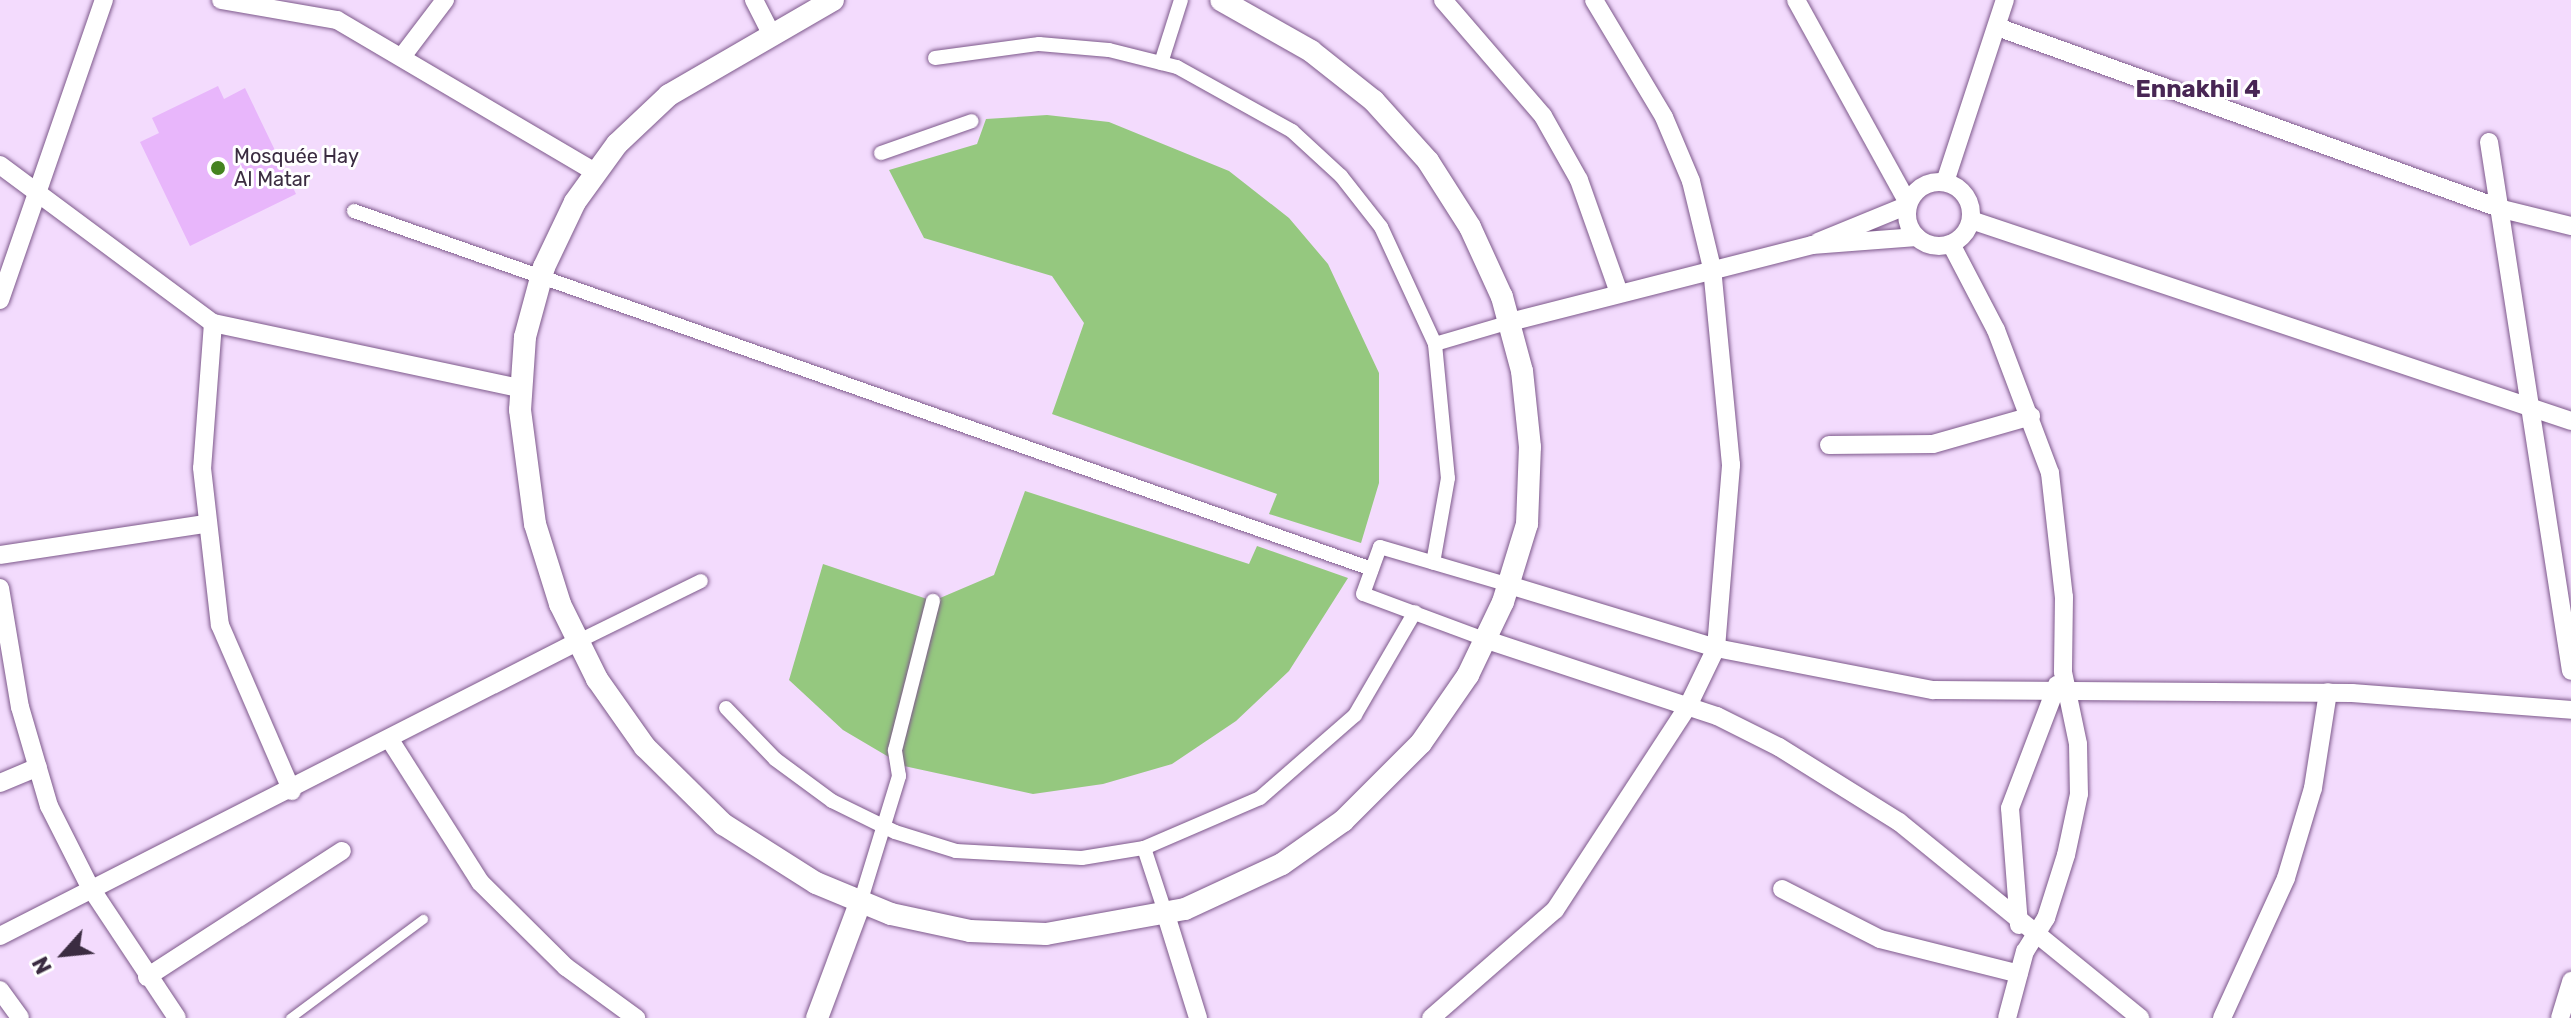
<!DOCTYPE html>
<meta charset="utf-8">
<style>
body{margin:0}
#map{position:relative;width:2571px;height:1018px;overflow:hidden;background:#f3dbfd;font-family:Rubik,sans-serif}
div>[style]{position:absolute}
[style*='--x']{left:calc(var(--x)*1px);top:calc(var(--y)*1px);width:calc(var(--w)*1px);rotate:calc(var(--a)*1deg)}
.green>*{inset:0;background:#95c87f}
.building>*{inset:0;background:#e8b6fb}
.roads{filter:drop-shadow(0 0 2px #7d598b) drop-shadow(0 0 2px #7d598b)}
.service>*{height:9px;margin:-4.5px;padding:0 4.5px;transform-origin:4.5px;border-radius:4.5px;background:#fff}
.pedestrian>*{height:14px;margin:-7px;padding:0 7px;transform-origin:7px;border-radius:7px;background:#fff}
.minor>*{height:18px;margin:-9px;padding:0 9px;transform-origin:9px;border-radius:9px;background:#fff}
.minor>.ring{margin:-9px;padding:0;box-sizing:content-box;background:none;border:18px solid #fff;border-radius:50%}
.tertiary>*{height:22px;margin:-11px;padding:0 11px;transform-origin:11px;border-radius:11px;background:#fff}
.dots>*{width:22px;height:22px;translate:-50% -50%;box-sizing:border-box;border:4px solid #fff;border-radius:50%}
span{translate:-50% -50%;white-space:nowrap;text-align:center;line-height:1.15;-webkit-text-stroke:6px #fff;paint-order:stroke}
.poi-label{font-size:20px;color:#3b2c41}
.left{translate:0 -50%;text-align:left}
.quarter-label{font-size:24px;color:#482654;font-weight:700}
.north{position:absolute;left:24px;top:914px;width:80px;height:80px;-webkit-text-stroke:6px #fff;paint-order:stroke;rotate:243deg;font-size:22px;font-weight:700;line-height:32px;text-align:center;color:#3b2c41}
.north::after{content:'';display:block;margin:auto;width:28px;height:36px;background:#3b2c41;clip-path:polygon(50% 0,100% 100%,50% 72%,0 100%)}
</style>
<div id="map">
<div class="green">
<div style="clip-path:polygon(1047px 115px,1109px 122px,1229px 171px,1289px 218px,1328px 264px,1379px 373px,1379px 483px,1361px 543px,1269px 514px,1277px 494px,1052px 414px,1084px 323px,1052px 276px,924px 238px,889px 170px,977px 144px,986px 119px)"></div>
<div style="clip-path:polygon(1025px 491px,1249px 564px,1257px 546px,1348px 578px,1289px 671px,1236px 721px,1172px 764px,1103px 784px,1033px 794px,904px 766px,843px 730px,789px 680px,823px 564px,933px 601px,994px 575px)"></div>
</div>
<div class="building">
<div style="clip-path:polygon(218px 86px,224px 99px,245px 88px,296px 194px,190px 246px,140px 142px,159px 133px,152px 118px)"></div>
</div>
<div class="roads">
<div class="service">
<div style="--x:290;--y:1018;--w:166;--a:-36.7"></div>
</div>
<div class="pedestrian">
<div style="--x:935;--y:58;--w:105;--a:-7.7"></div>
<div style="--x:1039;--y:44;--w:70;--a:4.9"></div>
<div style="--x:1109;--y:50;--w:70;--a:14"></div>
<div style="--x:1177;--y:67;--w:132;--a:29.1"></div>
<div style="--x:1292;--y:131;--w:67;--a:42.6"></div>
<div style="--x:1341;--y:176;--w:65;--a:51.9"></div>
<div style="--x:1381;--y:227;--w:129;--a:65.2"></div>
<div style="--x:1435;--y:344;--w:135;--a:84.5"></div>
<div style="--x:1448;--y:478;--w:86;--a:100"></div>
<div style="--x:1161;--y:63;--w:66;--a:-72.4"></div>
<div style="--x:881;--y:153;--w:96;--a:-19.4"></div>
<div style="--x:354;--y:211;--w:1079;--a:19.38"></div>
<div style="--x:1435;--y:344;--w:78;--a:-16.3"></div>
<div style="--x:1487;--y:640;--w:132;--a:-159.6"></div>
<div style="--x:1363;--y:594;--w:50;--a:-70.1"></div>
<div style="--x:1380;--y:547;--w:134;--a:16.4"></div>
<div style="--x:577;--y:642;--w:138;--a:-26.2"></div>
<div style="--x:726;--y:708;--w:71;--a:46.1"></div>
<div style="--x:775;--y:759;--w:71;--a:36.4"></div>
<div style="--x:832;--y:801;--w:70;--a:26.2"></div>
<div style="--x:895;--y:832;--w:64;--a:17.3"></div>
<div style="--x:956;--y:851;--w:126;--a:3.2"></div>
<div style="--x:1082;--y:858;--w:63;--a:-9.2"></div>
<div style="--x:1144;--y:848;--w:126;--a:-23.3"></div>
<div style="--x:1260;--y:798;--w:126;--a:-41.1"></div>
<div style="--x:1355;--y:715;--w:119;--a:-59.8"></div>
<div style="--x:1144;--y:848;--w:71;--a:71.8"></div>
<div style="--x:860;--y:903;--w:133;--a:-72.9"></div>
<div style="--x:899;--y:776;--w:26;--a:-99"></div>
<div style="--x:895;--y:750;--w:154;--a:-75.7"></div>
</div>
<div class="minor">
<div style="--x:221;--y:0;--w:118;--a:9.8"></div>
<div style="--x:337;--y:20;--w:299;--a:30.5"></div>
<div style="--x:754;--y:0;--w:38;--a:63"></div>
<div style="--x:1443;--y:0;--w:153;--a:49.2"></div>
<div style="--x:1543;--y:116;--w:73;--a:60.6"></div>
<div style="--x:1579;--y:180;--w:120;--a:70.5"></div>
<div style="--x:1796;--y:0;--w:232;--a:61.1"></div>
<div style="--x:2000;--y:28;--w:534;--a:19.83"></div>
<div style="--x:2502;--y:209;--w:71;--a:13.8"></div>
<div style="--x:404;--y:54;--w:68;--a:-52.8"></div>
<div style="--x:2489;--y:142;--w:535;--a:81.19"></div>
<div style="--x:0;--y:165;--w:265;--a:36.6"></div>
<div style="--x:213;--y:323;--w:314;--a:12"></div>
<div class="ring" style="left:1907px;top:182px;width:46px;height:46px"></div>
<div style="--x:1945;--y:182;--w:192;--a:-71.8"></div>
<div style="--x:1971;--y:220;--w:633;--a:18.52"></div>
<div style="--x:1818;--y:242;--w:97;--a:-22.3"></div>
<div style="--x:1951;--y:244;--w:97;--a:62.4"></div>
<div style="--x:1996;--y:330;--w:153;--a:69.3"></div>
<div style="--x:2050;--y:473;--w:125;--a:83.6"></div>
<div style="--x:2064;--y:597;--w:75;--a:90.8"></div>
<div style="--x:2063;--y:672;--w:74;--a:78.2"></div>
<div style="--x:2078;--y:744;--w:50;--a:88.9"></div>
<div style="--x:2079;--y:794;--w:62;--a:102"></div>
<div style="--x:2066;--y:855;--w:66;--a:107.6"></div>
<div style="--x:2046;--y:918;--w:39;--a:122"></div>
<div style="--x:2025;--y:951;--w:69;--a:105"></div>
<div style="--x:0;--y:300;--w:318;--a:-70.9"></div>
<div style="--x:1510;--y:322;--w:312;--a:-14.3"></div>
<div style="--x:1812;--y:245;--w:105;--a:-4.4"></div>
<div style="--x:213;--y:323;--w:145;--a:94.3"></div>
<div style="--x:202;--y:468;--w:158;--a:83.5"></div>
<div style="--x:220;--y:625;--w:181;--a:66.6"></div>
<div style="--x:1829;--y:445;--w:104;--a:-0.6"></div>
<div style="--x:1933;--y:444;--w:102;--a:-15.9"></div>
<div style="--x:0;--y:555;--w:207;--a:-8.6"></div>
<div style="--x:1509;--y:585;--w:216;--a:16.9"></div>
<div style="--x:1716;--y:648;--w:221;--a:11"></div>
<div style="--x:1933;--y:690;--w:419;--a:0.4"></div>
<div style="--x:2352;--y:693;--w:220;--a:4.4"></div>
<div style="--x:0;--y:588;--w:121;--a:80.5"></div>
<div style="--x:20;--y:707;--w:103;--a:73.7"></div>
<div style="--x:49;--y:806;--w:91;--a:63.2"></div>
<div style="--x:90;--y:887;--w:157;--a:56.4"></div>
<div style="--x:1487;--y:640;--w:242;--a:18.3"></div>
<div style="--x:1717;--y:716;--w:69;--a:26.6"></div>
<div style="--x:1779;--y:747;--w:142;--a:32"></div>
<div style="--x:1899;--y:822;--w:311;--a:39.1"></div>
<div style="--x:390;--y:740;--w:168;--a:57.6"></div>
<div style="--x:480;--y:882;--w:121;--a:44.7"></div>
<div style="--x:566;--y:967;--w:87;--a:36.1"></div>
<div style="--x:0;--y:783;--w:41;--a:-22.8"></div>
<div style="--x:1782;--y:889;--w:110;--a:27"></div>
<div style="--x:1880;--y:939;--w:143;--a:14.1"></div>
<div style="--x:1166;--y:915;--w:108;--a:72.7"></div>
<div style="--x:2019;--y:925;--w:117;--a:-94.4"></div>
<div style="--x:2010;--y:808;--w:132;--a:-69.1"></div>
<div style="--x:0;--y:936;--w:648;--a:-27"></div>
<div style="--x:147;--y:977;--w:232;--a:-32.9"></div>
<div style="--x:0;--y:990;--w:34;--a:54"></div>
<div style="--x:1431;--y:1018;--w:164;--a:-41.1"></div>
<div style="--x:1555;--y:910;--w:244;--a:-56.9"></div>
<div style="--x:1688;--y:706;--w:64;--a:-64.2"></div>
<div style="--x:1716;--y:648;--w:184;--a:-85.3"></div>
<div style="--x:1731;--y:465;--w:198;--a:-95.5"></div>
<div style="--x:1712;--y:268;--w:89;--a:-103.6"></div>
<div style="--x:1691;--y:181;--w:69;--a:-112.9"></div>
<div style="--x:1664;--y:117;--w:136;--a:-120.9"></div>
<div style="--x:2222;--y:1018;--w:154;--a:-65.4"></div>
<div style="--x:2286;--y:878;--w:94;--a:-73.3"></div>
<div style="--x:2313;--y:788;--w:97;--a:-81.1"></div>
<div style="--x:2560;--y:1018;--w:39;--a:-73"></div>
</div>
<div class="tertiary">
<div style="--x:833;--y:0;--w:190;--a:149.9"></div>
<div style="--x:669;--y:95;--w:71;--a:136.7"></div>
<div style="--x:617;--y:144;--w:72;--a:125.9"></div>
<div style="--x:575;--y:202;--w:72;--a:115.5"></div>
<div style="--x:544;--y:267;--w:73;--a:105.2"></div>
<div style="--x:525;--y:337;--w:73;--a:93.9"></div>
<div style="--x:520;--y:410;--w:115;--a:82.5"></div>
<div style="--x:535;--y:524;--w:84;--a:72.6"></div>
<div style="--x:560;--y:604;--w:84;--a:63.7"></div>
<div style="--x:597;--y:679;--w:83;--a:54.8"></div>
<div style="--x:645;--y:747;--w:110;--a:44.6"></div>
<div style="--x:723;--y:824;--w:110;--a:32.4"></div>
<div style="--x:816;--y:883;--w:81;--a:22.5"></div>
<div style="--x:891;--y:914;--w:81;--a:12.1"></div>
<div style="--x:970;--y:931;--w:76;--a:2.3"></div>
<div style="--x:1046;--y:934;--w:141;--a:-10.2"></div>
<div style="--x:1185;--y:909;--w:107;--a:-24.9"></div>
<div style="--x:1282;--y:864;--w:75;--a:-35.2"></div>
<div style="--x:1343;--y:821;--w:110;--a:-45"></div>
<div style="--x:1421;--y:743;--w:83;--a:-55.3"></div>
<div style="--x:1468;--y:675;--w:81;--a:-64.4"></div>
<div style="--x:1503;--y:602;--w:82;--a:-72.9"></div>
<div style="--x:1527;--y:524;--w:77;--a:-87.8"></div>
<div style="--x:1530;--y:447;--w:76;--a:-96"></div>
<div style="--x:1522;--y:371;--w:77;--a:-105.1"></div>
<div style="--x:1502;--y:297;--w:77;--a:-114.6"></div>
<div style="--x:1470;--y:227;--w:78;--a:-122.5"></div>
<div style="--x:1428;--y:161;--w:81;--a:-132"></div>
<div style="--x:1374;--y:101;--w:80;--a:-141.6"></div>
<div style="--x:1311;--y:51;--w:103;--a:-150.5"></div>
<div style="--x:817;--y:1018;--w:123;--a:-69.5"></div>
</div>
</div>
<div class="dots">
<div style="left:218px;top:168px;background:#458321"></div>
</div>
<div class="poi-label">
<span class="left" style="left:234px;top:168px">Mosquée Hay<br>Al Matar</span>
</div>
<div class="quarter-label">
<span style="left:2198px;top:90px">Ennakhil 4</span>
</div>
<div class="north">N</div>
</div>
